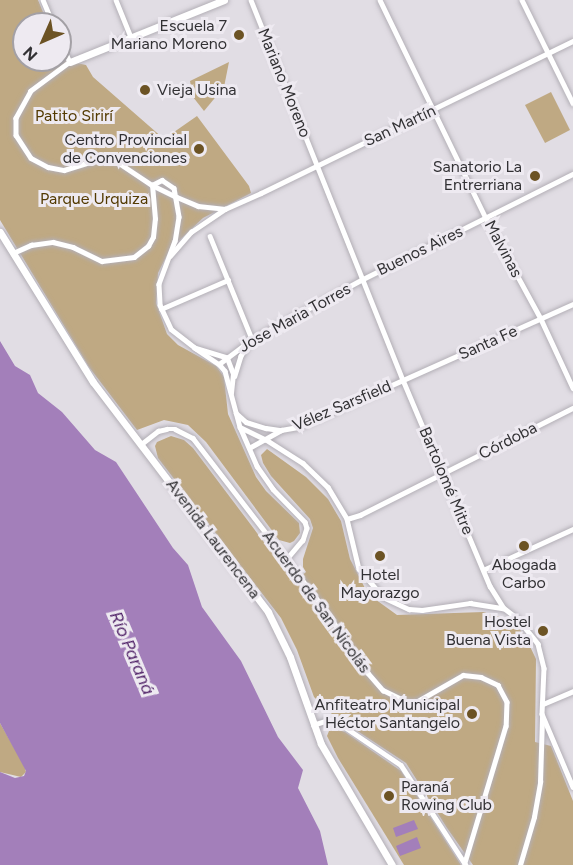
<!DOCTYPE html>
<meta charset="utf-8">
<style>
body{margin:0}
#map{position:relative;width:573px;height:865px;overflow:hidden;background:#e1dde4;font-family:Figtree,sans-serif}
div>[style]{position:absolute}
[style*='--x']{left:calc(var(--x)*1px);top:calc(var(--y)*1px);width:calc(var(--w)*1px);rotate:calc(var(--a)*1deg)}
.green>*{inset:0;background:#bfa983}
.water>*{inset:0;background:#a37fba}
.roads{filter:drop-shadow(0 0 2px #b3afb6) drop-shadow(0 0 2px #b3afb6)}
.street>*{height:4.5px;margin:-2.25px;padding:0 2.25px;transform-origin:2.25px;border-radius:2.25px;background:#fff}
.secondary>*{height:7px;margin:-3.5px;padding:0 3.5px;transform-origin:3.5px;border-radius:3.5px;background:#fff}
.dots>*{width:16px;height:16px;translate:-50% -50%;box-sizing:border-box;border:3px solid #eeeaf1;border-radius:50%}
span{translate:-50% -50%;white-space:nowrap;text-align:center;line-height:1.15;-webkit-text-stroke:6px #eeeaf1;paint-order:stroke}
.poi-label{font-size:16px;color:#323134}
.right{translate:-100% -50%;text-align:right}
.left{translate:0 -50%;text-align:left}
.street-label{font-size:16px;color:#323134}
.park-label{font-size:16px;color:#523901}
.water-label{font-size:18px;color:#4d1e65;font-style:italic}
.north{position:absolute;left:12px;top:12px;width:60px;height:60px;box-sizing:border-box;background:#eeeaf1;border:2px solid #a3a0a5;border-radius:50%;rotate:225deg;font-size:16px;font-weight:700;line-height:24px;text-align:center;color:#323134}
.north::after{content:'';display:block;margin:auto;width:21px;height:27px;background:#6c5324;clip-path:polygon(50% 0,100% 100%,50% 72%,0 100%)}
</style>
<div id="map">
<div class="green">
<div style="clip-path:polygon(0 0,38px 0,48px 24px,24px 24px,24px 60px,60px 60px,60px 53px,63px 60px,86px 65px,93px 77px,164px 139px,197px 116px,249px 186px,251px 193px,203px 218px,170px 249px,158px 273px,156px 303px,167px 334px,178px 345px,216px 366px,224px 377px,228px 414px,256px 477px,266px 491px,299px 523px,300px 533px,294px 541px,290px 543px,279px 540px,206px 442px,188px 425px,164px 420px,137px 430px,89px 367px,0 220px)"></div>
<div style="clip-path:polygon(229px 62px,224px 87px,204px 111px,193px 97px,190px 81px)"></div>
<div style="clip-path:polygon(551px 92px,570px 130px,545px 143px,525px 105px)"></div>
<div style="clip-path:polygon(171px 436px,184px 440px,193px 448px,294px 582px,306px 572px,303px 567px,303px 559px,313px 528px,310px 519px,271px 476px,263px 463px,261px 455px,267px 449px,306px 477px,328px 499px,341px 521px,350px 559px,368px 594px,397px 615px,483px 612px,508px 619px,517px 626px,525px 636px,536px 659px,535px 742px,551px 746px,573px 801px,573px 865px,473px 865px,447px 828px,406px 763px,333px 715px,314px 697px,297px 650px,281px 618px,158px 458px,155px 446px,157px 442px)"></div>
<div style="clip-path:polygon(0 723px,24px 765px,26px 772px,21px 777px,0 772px)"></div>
<div style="clip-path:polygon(336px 729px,345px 732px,401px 771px,461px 865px,404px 865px,338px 758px,327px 736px,329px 731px)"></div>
</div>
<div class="water">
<div style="clip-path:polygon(0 341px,15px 366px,30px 375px,38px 393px,62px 412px,95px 450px,116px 462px,173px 548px,188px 565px,202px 607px,241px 661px,278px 737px,303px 770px,298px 788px,320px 831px,328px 865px,0 865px,0 772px,15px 778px,24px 776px,26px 771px,0 723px)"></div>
<div style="clip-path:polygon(414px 820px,418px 829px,396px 837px,393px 828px)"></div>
<div style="clip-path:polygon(417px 837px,421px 848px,400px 856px,396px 846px)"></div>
</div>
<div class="roads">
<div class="street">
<div style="--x:43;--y:0;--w:26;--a:67"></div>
<div style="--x:116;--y:0;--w:40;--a:68"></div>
<div style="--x:251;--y:0;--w:409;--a:68.2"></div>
<div style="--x:403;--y:380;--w:224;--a:67.1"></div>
<div style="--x:490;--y:586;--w:26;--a:58"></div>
<div style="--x:504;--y:608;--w:18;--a:38"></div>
<div style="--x:518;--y:619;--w:32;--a:51"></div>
<div style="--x:538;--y:644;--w:25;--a:76"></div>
<div style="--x:544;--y:668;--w:46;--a:92.5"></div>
<div style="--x:542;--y:714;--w:79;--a:67"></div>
<div style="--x:380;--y:0;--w:242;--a:64.1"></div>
<div style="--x:486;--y:218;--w:115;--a:61.4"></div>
<div style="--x:541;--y:319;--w:76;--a:65.1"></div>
<div style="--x:522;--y:0;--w:115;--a:63.7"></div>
<div style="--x:60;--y:40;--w:24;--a:66"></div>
<div style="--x:70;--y:62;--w:49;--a:143.4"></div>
<div style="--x:31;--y:91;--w:31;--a:119"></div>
<div style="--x:16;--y:118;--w:17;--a:90"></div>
<div style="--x:16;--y:135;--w:27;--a:57"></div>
<div style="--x:31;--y:158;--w:19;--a:28"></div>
<div style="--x:48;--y:167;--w:16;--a:11"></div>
<div style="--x:64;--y:170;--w:34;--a:-17"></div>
<div style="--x:97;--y:160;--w:19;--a:3"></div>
<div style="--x:116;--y:161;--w:43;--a:33.7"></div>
<div style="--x:152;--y:185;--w:28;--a:26"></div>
<div style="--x:177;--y:197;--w:23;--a:23"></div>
<div style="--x:198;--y:206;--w:27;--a:6"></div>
<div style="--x:152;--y:185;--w:11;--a:-27"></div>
<div style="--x:162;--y:180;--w:14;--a:34"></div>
<div style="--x:174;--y:188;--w:29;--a:80"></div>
<div style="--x:179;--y:217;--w:24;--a:99"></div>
<div style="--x:175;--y:241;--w:46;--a:110.4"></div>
<div style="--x:159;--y:284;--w:21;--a:87"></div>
<div style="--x:160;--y:305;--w:26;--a:65"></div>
<div style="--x:171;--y:329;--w:31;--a:38"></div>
<div style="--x:210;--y:236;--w:111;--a:67.8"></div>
<div style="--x:252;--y:339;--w:20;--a:123"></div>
<div style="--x:241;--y:356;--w:21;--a:107"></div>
<div style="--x:13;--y:253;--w:20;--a:-24"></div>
<div style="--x:31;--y:245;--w:22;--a:-8"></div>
<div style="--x:53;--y:242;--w:21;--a:14"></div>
<div style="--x:73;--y:247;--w:32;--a:26"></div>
<div style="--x:102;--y:261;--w:32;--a:-7"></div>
<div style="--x:134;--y:257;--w:18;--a:-38"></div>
<div style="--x:148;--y:246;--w:10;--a:-61"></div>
<div style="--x:153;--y:237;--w:18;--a:-84"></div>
<div style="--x:155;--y:219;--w:34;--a:-95"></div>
<div style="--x:170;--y:256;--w:32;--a:-49"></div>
<div style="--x:191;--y:232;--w:41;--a:-34.1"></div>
<div style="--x:225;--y:209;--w:39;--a:-24"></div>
<div style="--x:261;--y:193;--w:347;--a:-26"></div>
<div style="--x:161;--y:309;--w:73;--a:-23.4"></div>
<div style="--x:219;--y:364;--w:41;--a:-37.1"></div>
<div style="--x:252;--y:339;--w:126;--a:-28.4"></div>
<div style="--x:363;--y:279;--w:235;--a:-26.6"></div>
<div style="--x:231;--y:393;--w:19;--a:-84"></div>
<div style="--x:233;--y:374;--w:17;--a:-111"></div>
<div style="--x:227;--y:358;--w:34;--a:-163"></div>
<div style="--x:195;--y:348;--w:29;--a:34"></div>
<div style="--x:219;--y:364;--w:9;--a:49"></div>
<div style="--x:225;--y:371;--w:58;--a:75"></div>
<div style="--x:240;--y:427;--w:43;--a:66.4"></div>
<div style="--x:257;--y:466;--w:28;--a:55"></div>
<div style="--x:273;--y:489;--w:46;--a:45.9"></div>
<div style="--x:305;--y:522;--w:6;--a:72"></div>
<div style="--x:307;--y:528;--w:13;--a:108"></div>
<div style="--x:303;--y:540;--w:26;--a:130"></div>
<div style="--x:236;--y:413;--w:13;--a:42"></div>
<div style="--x:246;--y:422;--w:21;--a:17"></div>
<div style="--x:266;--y:428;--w:15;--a:8"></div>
<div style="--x:281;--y:430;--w:17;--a:-10"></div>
<div style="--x:298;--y:427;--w:301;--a:-24.1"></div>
<div style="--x:240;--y:427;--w:28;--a:26"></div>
<div style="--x:265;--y:439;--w:45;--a:32.3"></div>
<div style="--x:303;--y:463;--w:35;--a:44"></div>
<div style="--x:328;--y:487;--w:37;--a:59"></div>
<div style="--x:347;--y:519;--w:51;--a:76.5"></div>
<div style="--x:359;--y:569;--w:37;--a:49"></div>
<div style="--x:383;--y:597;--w:29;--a:25"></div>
<div style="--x:409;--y:609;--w:13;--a:4"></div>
<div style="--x:422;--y:610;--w:49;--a:-8.3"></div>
<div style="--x:470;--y:603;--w:33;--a:9"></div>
<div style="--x:140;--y:445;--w:23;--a:-38"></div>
<div style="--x:158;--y:431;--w:9;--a:-13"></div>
<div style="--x:167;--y:429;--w:8;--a:0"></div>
<div style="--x:175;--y:429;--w:20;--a:27"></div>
<div style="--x:193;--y:438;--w:218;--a:52.4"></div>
<div style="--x:326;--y:611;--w:75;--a:55.9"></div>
<div style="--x:368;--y:673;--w:23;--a:49"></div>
<div style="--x:383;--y:690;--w:28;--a:26"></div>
<div style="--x:408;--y:702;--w:8;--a:0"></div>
<div style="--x:416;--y:702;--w:54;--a:-29.9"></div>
<div style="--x:463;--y:675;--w:18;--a:6"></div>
<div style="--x:481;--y:677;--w:19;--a:25"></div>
<div style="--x:498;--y:685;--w:19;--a:62"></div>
<div style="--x:507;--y:702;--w:24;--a:92"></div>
<div style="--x:506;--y:726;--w:143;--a:106.7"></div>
<div style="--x:249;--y:448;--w:37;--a:-29"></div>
<div style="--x:347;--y:519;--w:14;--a:-17"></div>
<div style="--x:360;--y:515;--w:238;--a:-26.7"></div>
<div style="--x:483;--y:570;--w:99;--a:-24.5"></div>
<div style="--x:543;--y:704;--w:33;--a:-23"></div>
<div style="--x:313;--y:725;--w:16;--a:-18"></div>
<div style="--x:328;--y:720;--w:8;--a:7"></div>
<div style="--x:336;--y:721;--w:78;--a:34.1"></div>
<div style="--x:401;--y:765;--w:119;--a:57"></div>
<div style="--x:520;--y:865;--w:50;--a:-73.7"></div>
<div style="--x:534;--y:817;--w:36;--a:-80"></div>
<div style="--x:540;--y:782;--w:65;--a:-88.2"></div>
</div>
<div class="secondary">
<div style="--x:70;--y:62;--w:166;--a:-21.9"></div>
<div style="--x:0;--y:232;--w:176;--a:58.2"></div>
<div style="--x:93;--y:382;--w:289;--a:52.7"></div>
<div style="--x:268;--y:612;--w:50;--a:63.9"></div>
<div style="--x:290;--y:657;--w:92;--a:70.4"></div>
<div style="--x:321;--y:744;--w:140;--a:59.6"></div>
</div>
</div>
<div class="dots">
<div style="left:239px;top:35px;background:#6c5324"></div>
<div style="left:145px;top:90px;background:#6c5324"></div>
<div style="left:199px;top:149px;background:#6c5324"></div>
<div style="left:535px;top:176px;background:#6c5324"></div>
<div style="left:524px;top:546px;background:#6c5324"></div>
<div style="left:380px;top:556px;background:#6c5324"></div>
<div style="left:543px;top:631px;background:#6c5324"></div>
<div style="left:472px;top:714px;background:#6c5324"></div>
<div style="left:389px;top:796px;background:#6c5324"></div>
</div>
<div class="poi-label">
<span class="right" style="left:227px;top:35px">Escuela 7<br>Mariano Moreno</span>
<span class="left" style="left:157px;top:90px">Vieja Usina</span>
<span class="right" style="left:187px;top:149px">Centro Provincial<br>de Convenciones</span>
<span class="right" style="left:522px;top:176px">Sanatorio La<br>Entrerriana</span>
<span style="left:524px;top:574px">Abogada<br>Carbo</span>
<span style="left:380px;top:584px">Hotel<br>Mayorazgo</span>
<span class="right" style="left:531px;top:631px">Hostel<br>Buena Vista</span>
<span class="right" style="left:460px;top:714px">Anfiteatro Municipal<br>Héctor Santangelo</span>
<span class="left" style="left:401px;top:796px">Paraná<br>Rowing Club</span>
</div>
<div class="street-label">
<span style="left:284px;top:83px;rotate:68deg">Mariano Moreno</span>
<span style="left:400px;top:126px;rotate:-25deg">San Martín</span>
<span style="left:503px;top:249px;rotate:62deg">Malvinas</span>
<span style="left:420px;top:251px;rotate:-26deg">Buenos Aires</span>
<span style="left:295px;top:318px;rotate:-29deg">Jose Maria Torres</span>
<span style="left:488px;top:343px;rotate:-24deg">Santa Fe</span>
<span style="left:342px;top:406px;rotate:-23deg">Vélez Sarsfield</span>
<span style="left:508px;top:441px;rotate:-27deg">Córdoba</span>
<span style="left:446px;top:481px;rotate:67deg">Bartolomé Mitre</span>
<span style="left:213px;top:539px;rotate:53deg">Avenida Laurencena</span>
<span style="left:316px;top:602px;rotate:54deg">Acuerdo de San Nicolás</span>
</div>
<div class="park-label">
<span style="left:74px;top:116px">Patito Sirirí</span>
<span style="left:94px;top:199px">Parque Urquiza</span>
</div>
<div class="water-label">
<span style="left:132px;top:653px;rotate:67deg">Río Paraná</span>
</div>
<div class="north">N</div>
</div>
